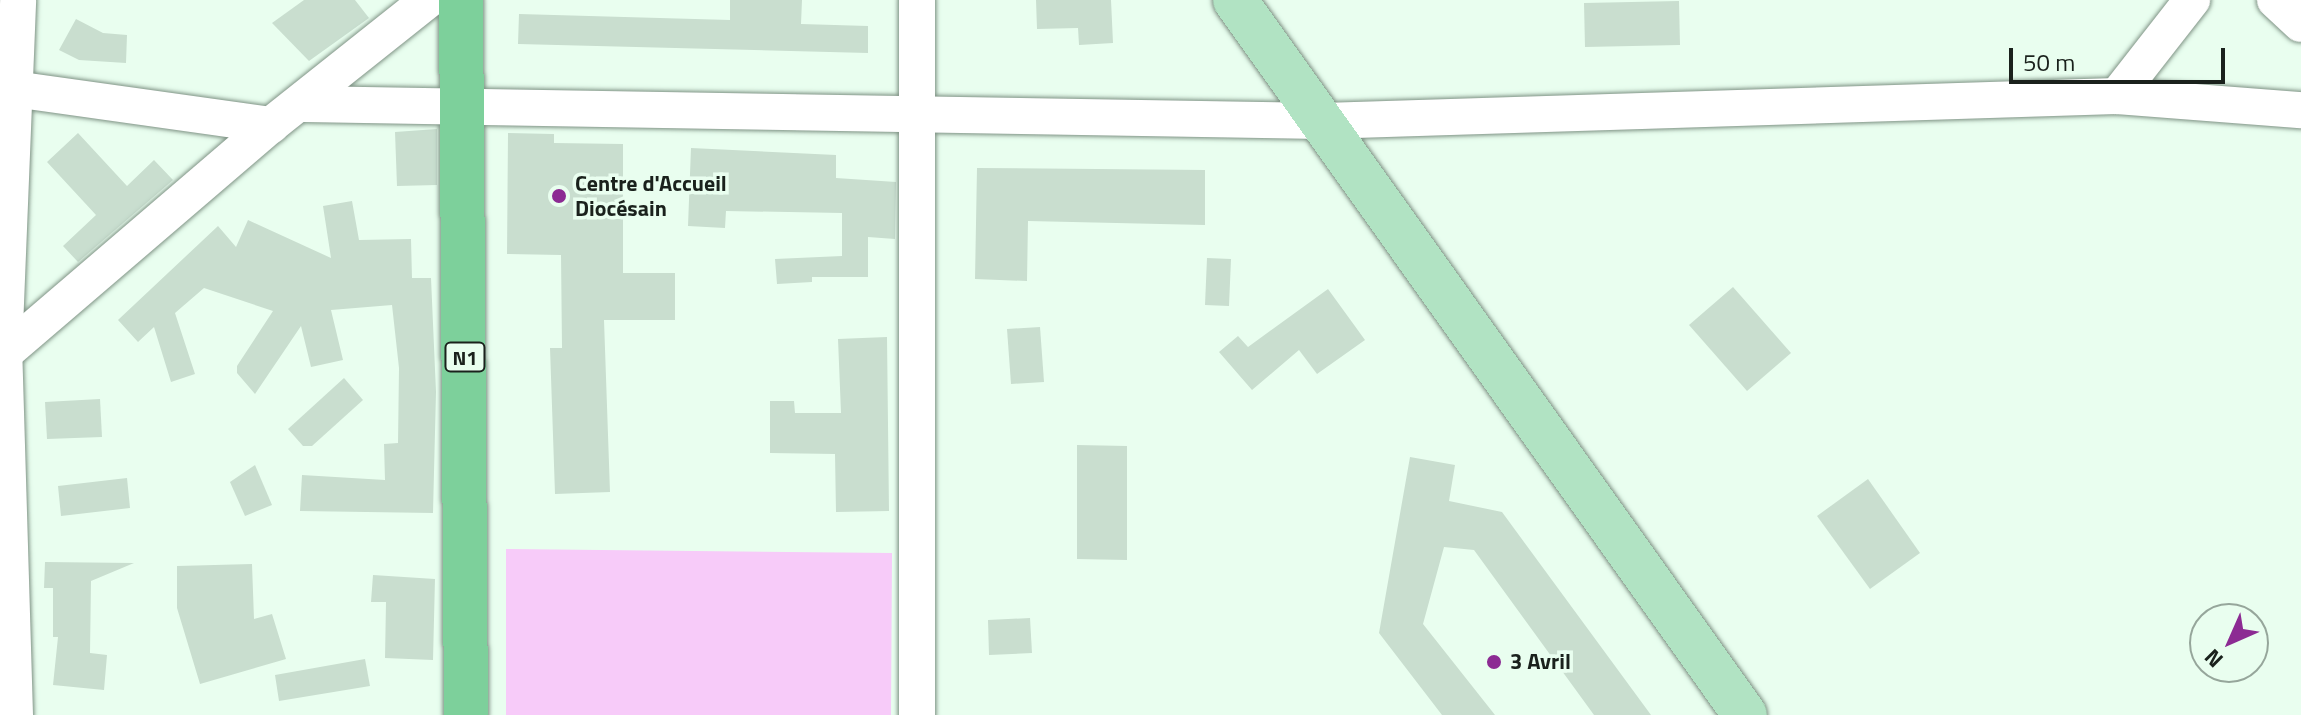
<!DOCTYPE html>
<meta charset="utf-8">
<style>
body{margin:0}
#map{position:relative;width:2301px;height:715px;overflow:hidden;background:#e9feef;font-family:"Titillium Web",sans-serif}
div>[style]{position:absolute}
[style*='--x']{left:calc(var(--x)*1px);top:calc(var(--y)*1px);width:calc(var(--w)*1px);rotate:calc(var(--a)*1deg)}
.green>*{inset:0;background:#f7cbf9}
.building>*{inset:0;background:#c9decf}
.roads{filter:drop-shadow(0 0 2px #7f9385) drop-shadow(0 0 2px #7f9385)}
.minor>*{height:36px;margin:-18px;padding:0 18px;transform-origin:18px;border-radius:18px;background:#fff}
.major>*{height:44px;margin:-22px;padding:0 22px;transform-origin:22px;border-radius:22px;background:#b1e3c3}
.highway>*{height:44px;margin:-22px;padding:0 22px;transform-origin:22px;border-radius:22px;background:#7dd09b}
.dots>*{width:22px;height:22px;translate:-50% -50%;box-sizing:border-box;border:4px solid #e9feef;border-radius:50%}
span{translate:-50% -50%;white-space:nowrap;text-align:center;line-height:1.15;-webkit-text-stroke:7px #e9feef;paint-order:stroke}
.shield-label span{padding:2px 6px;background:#e9feef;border:2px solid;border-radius:6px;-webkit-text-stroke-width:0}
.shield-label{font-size:20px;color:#1a211c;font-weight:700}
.poi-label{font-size:22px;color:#1a211c;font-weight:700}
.left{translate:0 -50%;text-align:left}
.north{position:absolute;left:2189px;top:603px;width:80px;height:80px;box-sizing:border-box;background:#e9feef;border:2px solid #96a69b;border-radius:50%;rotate:225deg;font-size:22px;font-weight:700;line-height:32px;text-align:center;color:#1a211c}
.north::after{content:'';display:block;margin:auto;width:28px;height:36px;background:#8c2b93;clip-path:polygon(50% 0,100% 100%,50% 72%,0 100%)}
.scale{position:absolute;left:2009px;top:48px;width:216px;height:36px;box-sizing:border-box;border:4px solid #1a211c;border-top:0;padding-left:10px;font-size:24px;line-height:28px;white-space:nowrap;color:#1a211c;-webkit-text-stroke:6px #e9feef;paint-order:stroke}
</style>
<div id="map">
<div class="green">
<div style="clip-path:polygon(506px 549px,892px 553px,891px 715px,506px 715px)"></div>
</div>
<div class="building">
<div style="clip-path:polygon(304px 0,355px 0,369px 18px,309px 61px,272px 23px)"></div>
<div style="clip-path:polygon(730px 0,802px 0,801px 24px,868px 26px,868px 53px,518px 44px,519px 14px,730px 20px)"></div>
<div style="clip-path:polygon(1036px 0,1111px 0,1113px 43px,1079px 45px,1078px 28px,1037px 29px)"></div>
<div style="clip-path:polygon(1679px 1px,1680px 45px,1585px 47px,1584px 3px)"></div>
<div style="clip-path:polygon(76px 19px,103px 33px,127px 35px,126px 63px,79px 60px,59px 50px)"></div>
<div style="clip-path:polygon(437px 129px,437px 185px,397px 186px,395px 132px)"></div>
<div style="clip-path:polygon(78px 133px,127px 186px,154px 160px,173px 180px,78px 262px,63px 246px,96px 215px,47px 162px)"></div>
<div style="clip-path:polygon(508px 133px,554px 134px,554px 143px,623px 144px,623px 273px,675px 273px,675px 320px,604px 320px,610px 492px,555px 494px,550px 348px,562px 348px,561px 255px,507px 254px)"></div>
<div style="clip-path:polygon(691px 148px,836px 155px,836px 178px,896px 182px,895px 239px,868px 237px,868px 277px,812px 277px,812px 282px,777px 284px,775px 259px,842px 256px,842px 213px,726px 211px,725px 228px,688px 226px)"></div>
<div style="clip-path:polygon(977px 168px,1205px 170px,1205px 225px,1028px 221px,1027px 281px,975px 279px)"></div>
<div style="clip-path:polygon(352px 201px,359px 240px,411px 239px,412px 278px,431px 278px,436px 392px,433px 513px,300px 511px,302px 475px,385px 480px,384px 444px,398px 443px,399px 368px,392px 305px,331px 310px,343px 360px,311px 367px,301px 326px,255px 394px,237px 373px,237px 366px,273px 311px,204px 288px,175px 313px,195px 374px,171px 382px,154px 327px,138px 342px,118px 320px,218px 226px,236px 247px,248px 220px,331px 258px,323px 206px)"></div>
<div style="clip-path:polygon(1207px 258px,1231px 259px,1229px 306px,1205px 305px)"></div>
<div style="clip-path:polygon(1733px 287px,1791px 353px,1747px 391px,1689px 325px)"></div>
<div style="clip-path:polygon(1328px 289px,1365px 340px,1317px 374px,1299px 350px,1252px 390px,1219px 352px,1238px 336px,1248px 347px)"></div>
<div style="clip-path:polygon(1040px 327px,1044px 382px,1011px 384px,1007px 329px)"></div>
<div style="clip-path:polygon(887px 337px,889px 511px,836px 512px,835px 454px,770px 453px,770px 401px,794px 401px,795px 413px,841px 413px,838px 339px)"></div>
<div style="clip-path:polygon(344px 378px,363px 400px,312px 446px,303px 446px,288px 429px)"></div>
<div style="clip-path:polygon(100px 399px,102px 437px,47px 439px,45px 402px)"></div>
<div style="clip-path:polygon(1077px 445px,1127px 446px,1127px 560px,1077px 559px)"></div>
<div style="clip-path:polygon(1410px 457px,1455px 465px,1449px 501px,1502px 512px,1651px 715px,1594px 715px,1474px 550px,1444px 547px,1423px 624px,1495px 715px,1442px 715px,1379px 633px)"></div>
<div style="clip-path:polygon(255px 465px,272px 505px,245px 516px,230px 482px)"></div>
<div style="clip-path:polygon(127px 478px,130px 508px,61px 516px,58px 486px)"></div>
<div style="clip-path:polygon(1868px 479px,1920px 553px,1870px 589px,1817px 516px)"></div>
<div style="clip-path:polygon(45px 562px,134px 563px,91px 581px,90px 653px,107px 655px,104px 690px,53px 685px,58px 637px,53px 637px,53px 588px,44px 588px)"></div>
<div style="clip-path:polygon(252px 564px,254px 619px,272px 614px,286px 659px,200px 684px,177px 608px,177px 566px)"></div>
<div style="clip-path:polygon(373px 575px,435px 579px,433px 660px,385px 658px,386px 602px,371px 602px)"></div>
<div style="clip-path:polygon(1030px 618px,1032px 653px,989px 655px,988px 620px)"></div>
<div style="clip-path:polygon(365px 659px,370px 686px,279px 701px,275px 675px)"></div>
</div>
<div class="roads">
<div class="minor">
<div style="--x:917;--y:0;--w:715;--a:90"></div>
<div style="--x:2275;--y:0;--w:35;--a:43"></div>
<div style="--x:0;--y:87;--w:274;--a:8"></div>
<div style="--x:2117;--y:96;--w:122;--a:-52"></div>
<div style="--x:304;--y:104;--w:1019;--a:0.96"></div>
<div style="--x:1323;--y:121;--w:794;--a:-1.8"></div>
<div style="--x:2117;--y:96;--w:185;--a:4.4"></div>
<div style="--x:0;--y:357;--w:357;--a:-40.6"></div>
<div style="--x:271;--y:125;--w:201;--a:-38.5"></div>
<div style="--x:15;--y:715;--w:362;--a:-91.7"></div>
<div style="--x:4;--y:353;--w:353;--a:-87.7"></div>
</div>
<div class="major">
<div style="--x:1235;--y:0;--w:878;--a:54.5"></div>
</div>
<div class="highway">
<div style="--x:461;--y:0;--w:715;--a:89.6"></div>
</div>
</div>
<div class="dots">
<div style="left:559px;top:196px;background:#8c2b93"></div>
<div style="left:1494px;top:662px;background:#8c2b93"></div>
</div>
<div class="shield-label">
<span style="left:465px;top:357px">N1</span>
</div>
<div class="poi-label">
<span class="left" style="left:575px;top:196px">Centre d'Accueil<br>Diocésain</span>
<span class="left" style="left:1510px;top:662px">3 Avril</span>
</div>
<div class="north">N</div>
<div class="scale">50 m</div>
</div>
